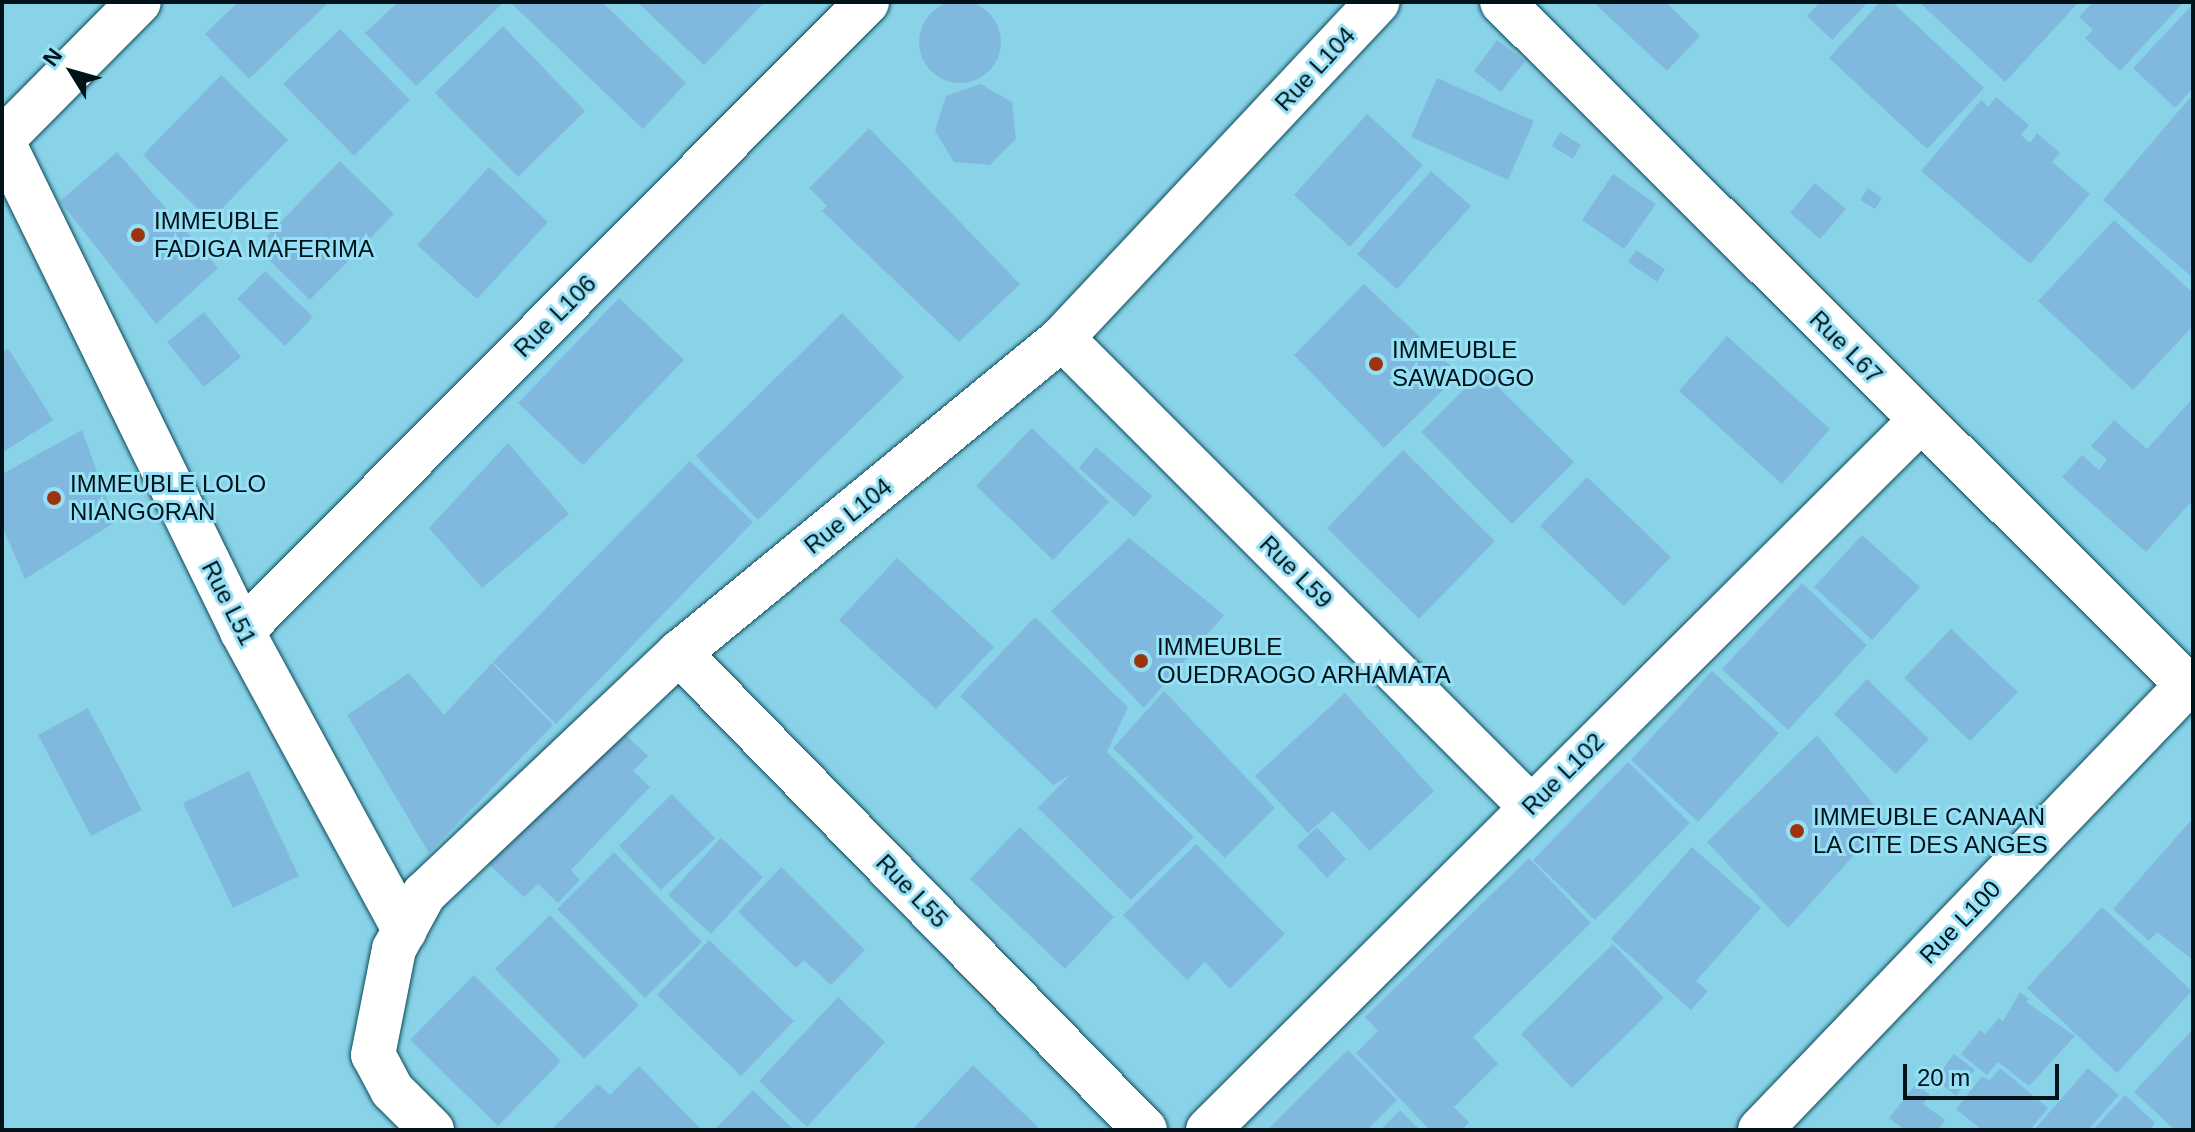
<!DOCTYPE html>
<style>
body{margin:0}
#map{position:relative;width:2195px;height:1132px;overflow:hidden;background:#89d3e9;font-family:Arial,sans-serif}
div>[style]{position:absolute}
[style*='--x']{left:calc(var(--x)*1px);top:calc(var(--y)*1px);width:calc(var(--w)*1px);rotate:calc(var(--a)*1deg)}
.building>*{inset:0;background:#81b9de}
.round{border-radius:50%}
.roads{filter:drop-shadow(0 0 2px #0d4a59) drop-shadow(0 0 2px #0d4a59)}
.street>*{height:44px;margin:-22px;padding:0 22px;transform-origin:22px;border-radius:22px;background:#fff}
.dots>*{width:22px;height:22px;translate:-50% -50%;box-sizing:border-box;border:4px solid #96e0f6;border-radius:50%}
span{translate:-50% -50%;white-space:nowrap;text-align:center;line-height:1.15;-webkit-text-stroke:6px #96e0f6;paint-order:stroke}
.street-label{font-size:24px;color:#001319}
.poi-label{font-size:24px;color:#001319}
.left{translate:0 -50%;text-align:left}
.frame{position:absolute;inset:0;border:4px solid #001319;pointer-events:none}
.north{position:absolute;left:32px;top:32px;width:80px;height:80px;-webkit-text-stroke:6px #96e0f6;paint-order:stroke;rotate:307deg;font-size:22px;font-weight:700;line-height:32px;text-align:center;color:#001319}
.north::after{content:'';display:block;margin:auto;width:28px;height:36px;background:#001319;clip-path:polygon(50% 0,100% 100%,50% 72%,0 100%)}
.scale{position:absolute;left:1903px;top:1064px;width:156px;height:36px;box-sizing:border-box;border:4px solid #001319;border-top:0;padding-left:10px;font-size:24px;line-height:28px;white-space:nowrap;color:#001319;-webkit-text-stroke:6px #96e0f6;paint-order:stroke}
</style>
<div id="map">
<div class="building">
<div class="round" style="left:919px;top:1px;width:82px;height:82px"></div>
<div style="clip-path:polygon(238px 2px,329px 2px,249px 79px,205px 34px)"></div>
<div style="clip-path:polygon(398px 2px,501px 2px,502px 4px,416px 86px,365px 33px)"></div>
<div style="clip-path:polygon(510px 2px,602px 2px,686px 83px,643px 129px)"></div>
<div style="clip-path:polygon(637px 2px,765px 2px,704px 65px)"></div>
<div style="clip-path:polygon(1593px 2px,1672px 2px,1669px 5px,1700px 36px,1667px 71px)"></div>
<div style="clip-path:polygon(1820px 2px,1868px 2px,1832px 40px,1807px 16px)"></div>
<div style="clip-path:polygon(1880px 2px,1892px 2px,1984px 88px,1927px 149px,1829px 58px)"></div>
<div style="clip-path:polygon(1919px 2px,2079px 2px,2005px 82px)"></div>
<div style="clip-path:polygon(2093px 2px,2184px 2px,2120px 71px,2085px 38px,2093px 30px,2079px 17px)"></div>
<div style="clip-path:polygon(2193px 4px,2193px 88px,2175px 108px,2133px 68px)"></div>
<div style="clip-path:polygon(503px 26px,585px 111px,518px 177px,435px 93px)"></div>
<div style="clip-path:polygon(340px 29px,410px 100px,354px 156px,283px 84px)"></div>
<div style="clip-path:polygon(1497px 40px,1525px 61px,1501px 92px,1474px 71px)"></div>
<div style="clip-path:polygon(221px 75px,288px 140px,210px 221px,143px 155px)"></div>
<div style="clip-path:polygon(1437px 78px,1534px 121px,1508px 180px,1411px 137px)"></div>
<div style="clip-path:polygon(980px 84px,1012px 102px,1016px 139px,990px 165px,954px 162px,935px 131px,946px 96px)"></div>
<div style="clip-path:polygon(2193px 94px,2193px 278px,2103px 200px)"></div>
<div style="clip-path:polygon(1996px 97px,2029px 125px,2021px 135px,2030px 143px,2037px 133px,2060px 153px,2052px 162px,2090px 194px,2030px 264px,1921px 171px,1981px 100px,1988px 107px)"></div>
<div style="clip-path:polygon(1367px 114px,1423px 165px,1350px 247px,1294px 195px)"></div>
<div style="clip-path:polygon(869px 128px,1020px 284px,959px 342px,822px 211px,827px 206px,809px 188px)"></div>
<div style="clip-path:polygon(1560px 132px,1581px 145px,1573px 159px,1552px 146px)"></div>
<div style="clip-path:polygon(117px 152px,218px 268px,156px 324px,60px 201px)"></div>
<div style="clip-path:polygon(340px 161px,394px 214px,310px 300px,256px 247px)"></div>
<div style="clip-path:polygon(489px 167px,548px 222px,477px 299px,417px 245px)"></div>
<div style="clip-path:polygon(1431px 171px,1471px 206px,1397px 289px,1357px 254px)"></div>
<div style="clip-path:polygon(1613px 174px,1656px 204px,1624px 249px,1582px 220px)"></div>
<div style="clip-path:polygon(1815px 183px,1846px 209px,1820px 239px,1790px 213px)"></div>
<div style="clip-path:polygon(1868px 188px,1882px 198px,1875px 209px,1860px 200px)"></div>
<div style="clip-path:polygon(2114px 220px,2193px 293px,2193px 326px,2133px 390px,2038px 301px)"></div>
<div style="clip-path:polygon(1636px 250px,1665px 269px,1657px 282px,1628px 262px)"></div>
<div style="clip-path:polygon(265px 271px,313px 317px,285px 346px,237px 299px)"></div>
<div style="clip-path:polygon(1364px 284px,1459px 374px,1384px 448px,1294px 355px)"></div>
<div style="clip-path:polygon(619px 298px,684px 360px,583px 465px,518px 403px)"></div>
<div style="clip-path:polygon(204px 312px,241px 357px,204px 387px,167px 342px)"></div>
<div style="clip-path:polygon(842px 313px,904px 377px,758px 520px,696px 456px)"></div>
<div style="clip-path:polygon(1727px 336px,1830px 429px,1782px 484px,1679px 391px)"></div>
<div style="clip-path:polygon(8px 348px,53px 420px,2px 453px,2px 352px)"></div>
<div style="clip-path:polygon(1482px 371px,1574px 462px,1512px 524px,1421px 432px)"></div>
<div style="clip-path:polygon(2193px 398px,2193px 500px,2146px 552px,2062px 477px,2082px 455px,2099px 470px,2107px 460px,2091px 446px,2114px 420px,2147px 449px)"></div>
<div style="clip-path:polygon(1032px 428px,1109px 502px,1053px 560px,976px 486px)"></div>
<div style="clip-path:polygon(82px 430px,115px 522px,25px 579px,2px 526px,2px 474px)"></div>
<div style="clip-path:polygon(508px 443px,569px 514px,482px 588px,429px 528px)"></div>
<div style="clip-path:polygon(1096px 447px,1152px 496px,1134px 517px,1079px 468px)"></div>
<div style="clip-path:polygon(1403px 450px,1495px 541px,1419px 619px,1327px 528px)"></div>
<div style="clip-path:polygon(690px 461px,753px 522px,556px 724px,493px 662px)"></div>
<div style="clip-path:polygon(1587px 477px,1671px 557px,1624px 606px,1540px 526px)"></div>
<div style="clip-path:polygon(1862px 535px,1920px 587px,1872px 640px,1814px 587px)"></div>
<div style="clip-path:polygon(1129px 538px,1224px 615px,1144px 708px,1051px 611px)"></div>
<div style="clip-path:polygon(897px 558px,994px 647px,936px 709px,839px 620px)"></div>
<div style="clip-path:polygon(1802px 583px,1867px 645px,1788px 730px,1722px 669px)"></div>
<div style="clip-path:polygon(1035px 617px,1128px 707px,1107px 752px,1194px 837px,1131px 900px,1038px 808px,1071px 774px,1053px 785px,960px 696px)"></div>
<div style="clip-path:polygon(1951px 629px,2018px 692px,1970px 741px,1904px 678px)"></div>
<div style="clip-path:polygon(492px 663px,553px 725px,429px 853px,347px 715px,409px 673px,444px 715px)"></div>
<div style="clip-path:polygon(1712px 671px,1779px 733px,1698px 822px,1631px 760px)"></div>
<div style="clip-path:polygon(1867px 679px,1929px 739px,1896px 774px,1834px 714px)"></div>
<div style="clip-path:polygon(1164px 691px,1275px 808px,1225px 858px,1113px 748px)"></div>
<div style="clip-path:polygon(1345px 693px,1434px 791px,1370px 851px,1333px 811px,1308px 833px,1255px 776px)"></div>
<div style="clip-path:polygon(88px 708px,142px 810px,91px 836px,38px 735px)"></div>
<div style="clip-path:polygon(612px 722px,648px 756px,633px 771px,650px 787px,571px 870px,580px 880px,558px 903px,538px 884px,524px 897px,483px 859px)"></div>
<div style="clip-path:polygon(1817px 735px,1886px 820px,1788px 928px,1707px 842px)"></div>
<div style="clip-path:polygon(1628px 762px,1690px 823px,1595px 920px,1533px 860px)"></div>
<div style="clip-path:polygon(249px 771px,299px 876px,233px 908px,183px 803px)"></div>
<div style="clip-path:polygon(672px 794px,715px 838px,661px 890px,619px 846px)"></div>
<div style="clip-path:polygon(2193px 818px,2193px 960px,2157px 932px,2149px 941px,2113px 909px)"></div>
<div style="clip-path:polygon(1020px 827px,1114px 917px,1065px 969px,970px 879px)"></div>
<div style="clip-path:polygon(1317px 827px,1346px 859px,1327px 878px,1297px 846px)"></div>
<div style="clip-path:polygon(721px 838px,763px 877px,711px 934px,668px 895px)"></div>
<div style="clip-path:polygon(1196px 844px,1285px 934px,1230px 989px,1205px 962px,1187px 980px,1123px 915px)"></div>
<div style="clip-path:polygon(1692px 847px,1761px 908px,1696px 981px,1708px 991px,1691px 1010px,1611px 939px)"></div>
<div style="clip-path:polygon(614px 852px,702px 942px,645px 998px,557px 909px)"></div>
<div style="clip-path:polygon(1529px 858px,1591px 923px,1473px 1037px,1498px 1064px,1454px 1107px,1469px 1122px,1462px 1130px,1430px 1130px,1356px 1053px,1378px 1031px,1365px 1017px)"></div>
<div style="clip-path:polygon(781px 867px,865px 950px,831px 985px,804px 960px,796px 968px,738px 912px)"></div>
<div style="clip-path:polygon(2102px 907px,2192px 991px,2117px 1073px,2027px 988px)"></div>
<div style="clip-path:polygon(550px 915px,639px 1005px,584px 1059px,495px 969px)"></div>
<div style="clip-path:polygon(709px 940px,794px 1021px,741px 1076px,657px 995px)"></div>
<div style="clip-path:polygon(1613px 944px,1664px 998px,1572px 1088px,1521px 1034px)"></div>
<div style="clip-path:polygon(474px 975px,561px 1061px,498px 1126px,410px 1040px)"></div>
<div style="clip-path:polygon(2020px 992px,2029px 999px,2026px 1002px,2075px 1036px,2029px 1086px,1998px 1062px,1987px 1075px,1961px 1054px,1980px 1030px,1985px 1034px,1999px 1018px,2003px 1021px)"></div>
<div style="clip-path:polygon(838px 997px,885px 1042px,807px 1127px,759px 1081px)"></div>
<div style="clip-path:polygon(2193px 1029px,2193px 1130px,2175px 1130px,2134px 1092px)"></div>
<div style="clip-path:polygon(1348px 1050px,1397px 1100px,1367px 1130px,1267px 1130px)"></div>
<div style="clip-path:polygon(1954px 1054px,1975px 1070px,1956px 1096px,1935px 1079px)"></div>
<div style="clip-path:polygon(973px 1065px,1041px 1130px,912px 1130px)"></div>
<div style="clip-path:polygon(639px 1066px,702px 1130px,551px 1130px,598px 1084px,610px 1095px)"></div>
<div style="clip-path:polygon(2000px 1068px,2048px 1108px,2030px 1130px,1982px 1130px,1956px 1109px,1982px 1076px,1989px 1081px)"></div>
<div style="clip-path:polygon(2088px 1068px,2119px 1095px,2088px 1130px,2034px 1130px)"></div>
<div style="clip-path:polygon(1916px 1084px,1930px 1095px,1923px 1104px,1945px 1120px,1938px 1130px,1905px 1130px,1889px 1118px)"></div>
<div style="clip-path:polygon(753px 1090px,794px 1130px,714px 1130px)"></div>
<div style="clip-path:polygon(2125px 1095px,2155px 1123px,2149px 1130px,2093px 1130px)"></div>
<div style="clip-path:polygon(1400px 1110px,1420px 1130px,1380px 1130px)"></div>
</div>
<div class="roads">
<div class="street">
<div style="--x:1502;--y:2;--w:975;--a:44.88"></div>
<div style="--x:2;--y:140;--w:547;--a:63.95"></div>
<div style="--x:242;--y:631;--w:341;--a:61.5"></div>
<div style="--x:2;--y:140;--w:194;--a:-45.2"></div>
<div style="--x:1062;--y:338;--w:662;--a:45"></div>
<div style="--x:242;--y:631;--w:887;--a:-45.18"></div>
<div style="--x:679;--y:653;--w:667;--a:45.67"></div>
<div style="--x:432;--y:1130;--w:57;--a:-135"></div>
<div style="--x:392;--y:1090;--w:40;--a:-118"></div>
<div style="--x:373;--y:1055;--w:108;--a:-78.8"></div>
<div style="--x:394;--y:949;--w:63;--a:-61.4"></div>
<div style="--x:424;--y:894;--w:351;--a:-43.4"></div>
<div style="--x:679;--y:653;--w:496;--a:-39.4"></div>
<div style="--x:1062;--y:338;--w:461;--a:-46.8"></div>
<div style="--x:1208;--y:1130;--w:1005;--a:-44.88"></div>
<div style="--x:1760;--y:1130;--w:625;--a:-46.17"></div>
</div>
</div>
<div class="dots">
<div style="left:138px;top:235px;background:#9c350f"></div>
<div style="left:1376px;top:364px;background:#9c350f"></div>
<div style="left:54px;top:498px;background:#9c350f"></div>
<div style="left:1141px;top:661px;background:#9c350f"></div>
<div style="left:1797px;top:831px;background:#9c350f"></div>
</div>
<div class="street-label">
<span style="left:1315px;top:69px;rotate:-47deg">Rue L104</span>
<span style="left:555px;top:316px;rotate:-45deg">Rue L106</span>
<span style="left:1846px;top:347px;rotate:45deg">Rue L67</span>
<span style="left:848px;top:516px;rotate:-39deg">Rue L104</span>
<span style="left:1296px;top:572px;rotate:45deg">Rue L59</span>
<span style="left:229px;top:603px;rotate:63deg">Rue L51</span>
<span style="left:1563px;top:774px;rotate:-45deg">Rue L102</span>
<span style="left:912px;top:891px;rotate:46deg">Rue L55</span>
<span style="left:1960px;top:922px;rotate:-46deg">Rue L100</span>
</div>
<div class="poi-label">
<span class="left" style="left:154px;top:235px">IMMEUBLE<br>FADIGA MAFERIMA</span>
<span class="left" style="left:1392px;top:364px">IMMEUBLE<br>SAWADOGO</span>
<span class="left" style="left:70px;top:498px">IMMEUBLE LOLO<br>NIANGORAN</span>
<span class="left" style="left:1157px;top:661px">IMMEUBLE<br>OUEDRAOGO ARHAMATA</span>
<span class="left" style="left:1813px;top:831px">IMMEUBLE CANAAN<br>LA CITE DES ANGES</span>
</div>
<div class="frame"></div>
<div class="north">N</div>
<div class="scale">20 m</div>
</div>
